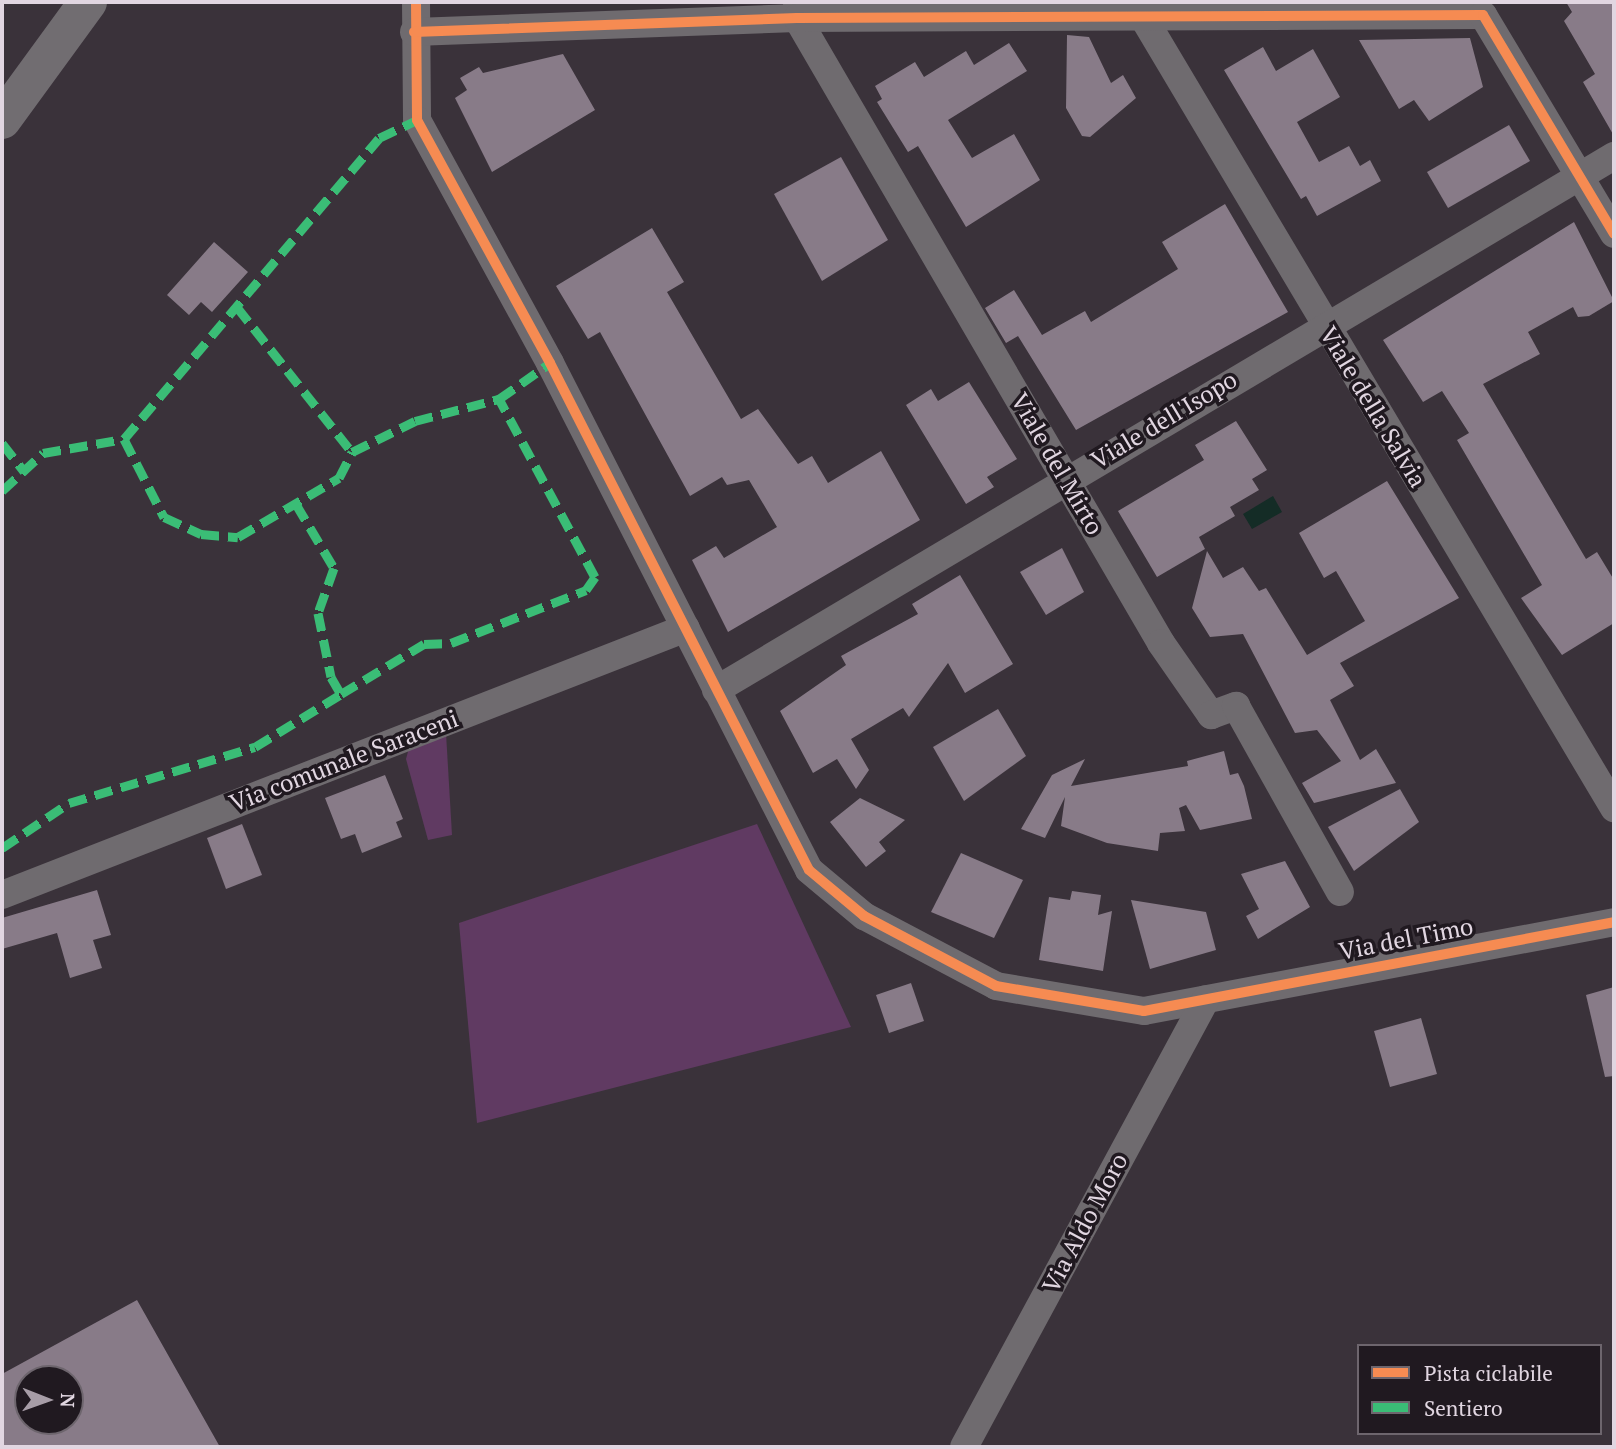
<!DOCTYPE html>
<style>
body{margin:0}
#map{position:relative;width:1616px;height:1449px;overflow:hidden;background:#3a323a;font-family:"PT Serif",serif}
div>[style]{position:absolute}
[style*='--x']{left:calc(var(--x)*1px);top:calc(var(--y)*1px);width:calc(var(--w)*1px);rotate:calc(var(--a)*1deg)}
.green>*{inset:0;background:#603a62}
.water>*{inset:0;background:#142c26}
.building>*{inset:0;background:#887b88}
.minor>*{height:28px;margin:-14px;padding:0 14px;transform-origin:14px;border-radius:14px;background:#6f6b6f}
.secondary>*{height:38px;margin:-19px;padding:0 19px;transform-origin:19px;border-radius:19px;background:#716d71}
.quiet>*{height:9px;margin-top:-4.5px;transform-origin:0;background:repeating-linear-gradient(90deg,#3abd76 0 18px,transparent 0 27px)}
.cycleway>*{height:10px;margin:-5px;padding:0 5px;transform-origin:5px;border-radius:5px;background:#f68b52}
span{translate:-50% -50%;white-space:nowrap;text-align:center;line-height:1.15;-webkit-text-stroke:7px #201920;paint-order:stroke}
.street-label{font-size:24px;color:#e1d6e1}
.frame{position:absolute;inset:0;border:4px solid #e1d6e1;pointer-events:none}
.legend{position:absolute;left:1357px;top:1344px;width:245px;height:91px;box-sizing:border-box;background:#201920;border:2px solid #6d656d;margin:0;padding:9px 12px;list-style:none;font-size:21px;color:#e1d6e1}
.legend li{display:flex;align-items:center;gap:14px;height:35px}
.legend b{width:35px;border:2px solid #6d656d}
.north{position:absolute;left:14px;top:1365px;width:70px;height:70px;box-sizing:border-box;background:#201920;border:2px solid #6d656d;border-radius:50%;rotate:91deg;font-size:19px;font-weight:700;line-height:28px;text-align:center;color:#e1d6e1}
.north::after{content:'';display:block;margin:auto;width:24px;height:32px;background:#a79da7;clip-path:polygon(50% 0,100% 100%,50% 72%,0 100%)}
</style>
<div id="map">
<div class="green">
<div style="clip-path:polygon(446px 733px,452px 835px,428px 840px,406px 759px,409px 748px)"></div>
<div style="clip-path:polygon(757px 824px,851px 1027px,477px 1123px,459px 923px)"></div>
</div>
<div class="water">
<div style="clip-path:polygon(1273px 496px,1282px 512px,1252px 529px,1243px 514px)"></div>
</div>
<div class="building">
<div style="clip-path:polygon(1566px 2px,1614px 2px,1614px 136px,1583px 82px,1595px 74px,1564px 21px,1572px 12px)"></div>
<div style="clip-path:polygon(1067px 35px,1089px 37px,1111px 83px,1123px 75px,1136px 98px,1090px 137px,1082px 136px,1066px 108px)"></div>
<div style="clip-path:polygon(1470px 38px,1483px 87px,1429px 121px,1414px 100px,1399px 109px,1359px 40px)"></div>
<div style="clip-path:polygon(1009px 43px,1027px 71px,948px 120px,972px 158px,1014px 134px,1040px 180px,966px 227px,918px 146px,908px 152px,877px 102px,882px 99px,875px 86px,915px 62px,924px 77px,966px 51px,974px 65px)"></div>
<div style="clip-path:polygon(1263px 47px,1276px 71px,1313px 49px,1340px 97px,1297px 122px,1319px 162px,1349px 146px,1360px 166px,1370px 160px,1381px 181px,1317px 216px,1306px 196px,1301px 199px,1224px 70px)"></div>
<div style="clip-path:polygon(563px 54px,595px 110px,492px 172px,455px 98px,467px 90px,460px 78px,479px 67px,483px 73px)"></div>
<div style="clip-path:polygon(1509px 125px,1530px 161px,1448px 208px,1427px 172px)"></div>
<div style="clip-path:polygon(841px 157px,888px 240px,822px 281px,774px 194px)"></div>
<div style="clip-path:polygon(1225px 204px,1288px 312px,1076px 430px,1018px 336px,1006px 343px,985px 308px,1014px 290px,1042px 335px,1085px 311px,1091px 322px,1178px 269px,1162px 242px)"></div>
<div style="clip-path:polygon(1574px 222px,1614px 301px,1589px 316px,1578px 317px,1573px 307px,1528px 332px,1540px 354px,1483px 384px,1586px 559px,1597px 552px,1614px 580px,1614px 623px,1562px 655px,1521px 598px,1542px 585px,1457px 440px,1469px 433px,1442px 391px,1423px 402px,1383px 340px)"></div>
<div style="clip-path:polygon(652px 228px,684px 282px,667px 292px,741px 419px,758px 409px,798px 464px,812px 456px,828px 483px,881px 451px,920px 520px,728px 632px,692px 560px,716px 546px,724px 558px,777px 527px,749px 480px,727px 485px,722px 477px,690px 496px,600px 332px,588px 339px,556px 286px)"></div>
<div style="clip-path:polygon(214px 242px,248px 272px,212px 312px,201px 302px,189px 315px,167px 295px)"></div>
<div style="clip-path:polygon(969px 382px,1017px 459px,987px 477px,994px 487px,966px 504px,906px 405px,931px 389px,938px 401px)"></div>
<div style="clip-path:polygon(1236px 421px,1267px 470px,1252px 479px,1259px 490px,1230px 507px,1235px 516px,1199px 537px,1205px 549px,1157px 577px,1118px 511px,1204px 460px,1195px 445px)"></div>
<div style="clip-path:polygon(1387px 481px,1459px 598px,1340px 663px,1354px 686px,1330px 700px,1360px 760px,1376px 749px,1396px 783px,1314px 803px,1302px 783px,1341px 761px,1317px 730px,1295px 733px,1243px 634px,1210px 637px,1192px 608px,1207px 551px,1223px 578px,1243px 567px,1259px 591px,1266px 588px,1307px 655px,1365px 621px,1336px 571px,1324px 578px,1299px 533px)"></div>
<div style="clip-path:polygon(1062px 548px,1084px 592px,1046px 615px,1020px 572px)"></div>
<div style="clip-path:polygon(960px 575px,1013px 664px,965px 693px,948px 663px,909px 717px,903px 708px,851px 739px,869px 770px,856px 789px,837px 759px,813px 773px,780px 711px,846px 665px,841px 656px,918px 614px,912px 604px)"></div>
<div style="clip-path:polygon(998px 709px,1026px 756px,964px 801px,933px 747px)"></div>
<div style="clip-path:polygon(1224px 751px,1230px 775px,1238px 773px,1244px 786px,1252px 819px,1200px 830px,1186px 805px,1179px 808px,1185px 831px,1160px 833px,1158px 851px,1107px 843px,1061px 826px,1065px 797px,1045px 838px,1021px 829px,1052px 775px,1085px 759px,1071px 786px,1188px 766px,1187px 761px)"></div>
<div style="clip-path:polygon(385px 775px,403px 819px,396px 822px,402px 837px,362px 853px,355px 834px,341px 839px,325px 798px)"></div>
<div style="clip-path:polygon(1400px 789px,1419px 822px,1354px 871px,1328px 827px)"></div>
<div style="clip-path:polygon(860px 798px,905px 820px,879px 842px,886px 851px,866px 867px,830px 822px)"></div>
<div style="clip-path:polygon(242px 824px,262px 875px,226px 889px,207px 838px)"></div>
<div style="clip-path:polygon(961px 853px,1023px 880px,994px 938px,931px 912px)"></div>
<div style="clip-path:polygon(1285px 861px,1310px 907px,1258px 939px,1246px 916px,1259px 909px,1241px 874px)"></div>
<div style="clip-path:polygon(97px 890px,111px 935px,93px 940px,102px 968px,70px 978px,57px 933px,2px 949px,2px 918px)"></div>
<div style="clip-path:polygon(1072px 891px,1101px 895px,1098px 915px,1112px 911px,1103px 971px,1039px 960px,1049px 897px,1070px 900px)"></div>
<div style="clip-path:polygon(1131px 900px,1206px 912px,1216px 950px,1150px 969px)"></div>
<div style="clip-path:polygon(911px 983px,924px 1021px,889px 1033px,876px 995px)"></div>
<div style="clip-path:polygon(1614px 987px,1614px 1076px,1605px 1077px,1586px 995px)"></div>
<div style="clip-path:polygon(1421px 1018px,1437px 1074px,1390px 1087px,1374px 1031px)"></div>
<div style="clip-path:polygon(evenodd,137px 1300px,220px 1447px,2px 1447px,2px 1374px,137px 1300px,28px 1379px,70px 1379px,70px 1421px,28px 1421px,28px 1379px)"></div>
</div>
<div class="minor">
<div style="--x:416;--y:2;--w:118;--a:89.5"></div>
<div style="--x:417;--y:120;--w:277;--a:61.3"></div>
<div style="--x:550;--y:363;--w:569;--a:62.94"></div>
<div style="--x:809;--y:870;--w:72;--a:39.9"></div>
<div style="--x:864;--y:916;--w:149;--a:27.9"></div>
<div style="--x:996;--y:986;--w:150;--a:9.6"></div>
<div style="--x:1144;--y:1011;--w:478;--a:-10.7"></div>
<div style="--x:1142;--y:2;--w:15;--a:86"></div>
<div style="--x:1143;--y:17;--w:921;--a:59.23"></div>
<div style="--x:797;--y:5;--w:13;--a:90"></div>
<div style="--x:797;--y:18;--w:723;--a:59.78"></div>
<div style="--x:1161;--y:643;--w:88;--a:55.2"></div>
<div style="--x:1211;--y:715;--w:27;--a:-20"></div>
<div style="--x:1236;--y:706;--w:213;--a:60.8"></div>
<div style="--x:414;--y:32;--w:383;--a:-2.1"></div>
<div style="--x:797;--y:18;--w:686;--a:-0.25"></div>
<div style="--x:1483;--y:15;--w:255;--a:59.1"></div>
<div style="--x:716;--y:690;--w:1045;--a:-30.74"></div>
<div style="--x:2;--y:895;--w:734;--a:-21.32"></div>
<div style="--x:964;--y:1447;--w:509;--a:-61.62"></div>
</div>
<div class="secondary">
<div style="--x:2;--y:120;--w:146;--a:-53.9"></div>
</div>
<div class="quiet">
<div style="--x:237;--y:307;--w:185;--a:51.6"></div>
<div style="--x:124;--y:439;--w:88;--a:62.9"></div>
<div style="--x:164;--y:517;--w:41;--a:24.7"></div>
<div style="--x:201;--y:534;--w:37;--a:5"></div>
<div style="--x:238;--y:537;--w:117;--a:-30.3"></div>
<div style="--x:339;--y:478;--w:29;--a:-63"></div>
<div style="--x:352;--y:452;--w:70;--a:-26.2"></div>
<div style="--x:415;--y:421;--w:87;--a:-14.7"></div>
<div style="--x:499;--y:399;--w:62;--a:-35.2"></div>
<div style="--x:2;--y:443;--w:36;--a:52"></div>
<div style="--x:2;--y:491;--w:56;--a:-42.8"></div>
<div style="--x:43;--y:453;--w:82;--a:-9.8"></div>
<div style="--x:124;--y:439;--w:394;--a:-49.7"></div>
<div style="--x:379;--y:138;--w:42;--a:-25.3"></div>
<div style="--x:296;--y:504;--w:74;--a:59.3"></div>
<div style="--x:334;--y:568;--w:48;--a:109.6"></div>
<div style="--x:318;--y:613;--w:65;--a:78.5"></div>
<div style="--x:331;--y:677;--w:20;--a:60"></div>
<div style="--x:341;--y:694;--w:97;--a:-31.1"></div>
<div style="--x:424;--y:644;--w:27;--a:-2"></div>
<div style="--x:451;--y:643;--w:145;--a:-21.4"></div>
<div style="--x:586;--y:590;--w:16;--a:-55"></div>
<div style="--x:595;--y:577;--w:202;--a:-118.3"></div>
<div style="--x:2;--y:848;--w:81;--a:-33.9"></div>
<div style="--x:69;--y:803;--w:194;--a:-16.8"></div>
<div style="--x:255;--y:747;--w:101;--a:-31.6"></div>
</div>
<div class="cycleway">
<div style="--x:416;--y:2;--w:118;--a:89.5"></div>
<div style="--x:417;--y:120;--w:277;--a:61.3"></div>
<div style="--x:550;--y:363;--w:569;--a:62.94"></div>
<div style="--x:809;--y:870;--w:72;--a:39.9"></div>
<div style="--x:864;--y:916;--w:149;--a:27.9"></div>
<div style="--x:996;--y:986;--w:150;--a:9.6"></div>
<div style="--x:1144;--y:1011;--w:478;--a:-10.7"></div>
<div style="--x:414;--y:32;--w:383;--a:-2.1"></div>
<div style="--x:797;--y:18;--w:686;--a:-0.25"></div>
<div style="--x:1483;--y:15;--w:255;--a:59.1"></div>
</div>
<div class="street-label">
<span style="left:1373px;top:407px;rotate:59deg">Viale della Salvia</span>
<span style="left:1164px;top:420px;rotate:-31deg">Viale dell'Isopo</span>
<span style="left:1057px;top:464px;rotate:60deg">Viale del Mirto</span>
<span style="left:344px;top:761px;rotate:-21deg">Via comunale Saraceni</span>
<span style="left:1406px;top:939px;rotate:-11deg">Via del Timo</span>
<span style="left:1085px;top:1223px;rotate:-62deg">Via Aldo Moro</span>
</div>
<div class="frame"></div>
<ul class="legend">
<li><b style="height:9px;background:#f68b52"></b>Pista ciclabile</li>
<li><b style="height:9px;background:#3abd76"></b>Sentiero</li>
</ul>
<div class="north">N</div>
</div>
